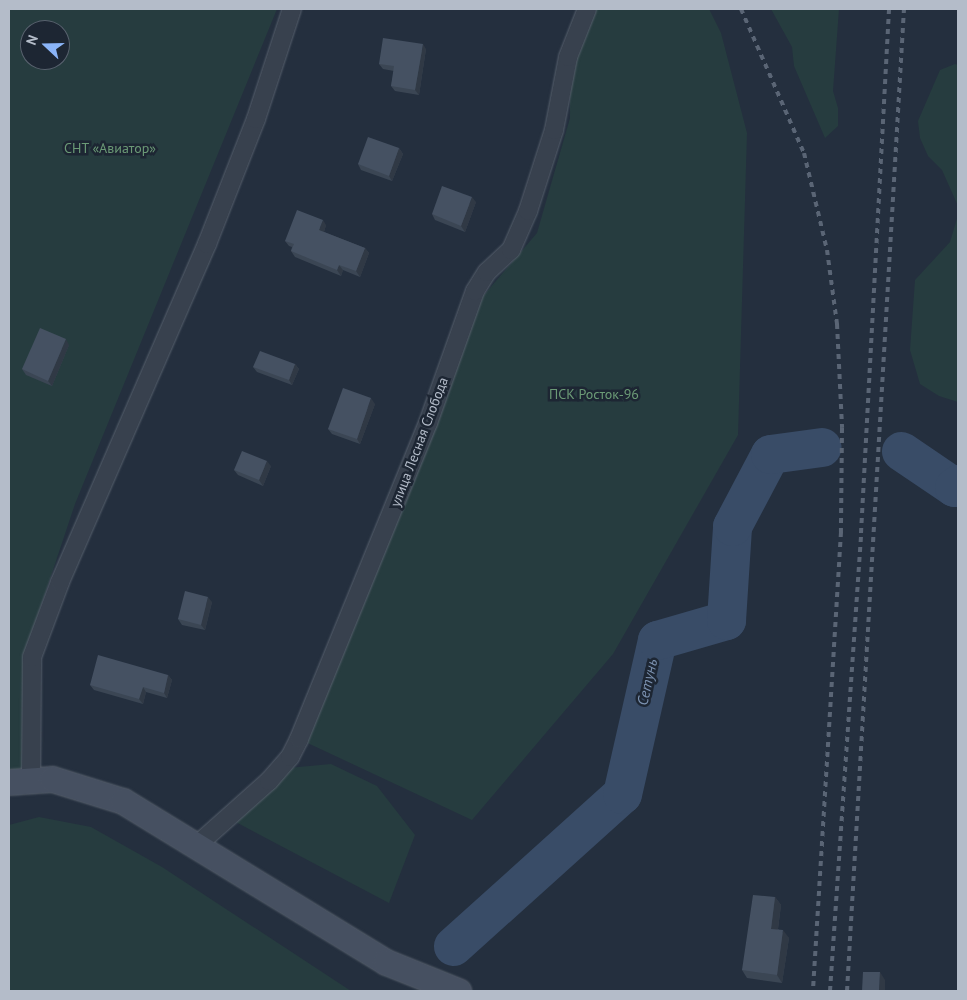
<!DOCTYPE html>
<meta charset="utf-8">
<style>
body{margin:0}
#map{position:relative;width:967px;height:1000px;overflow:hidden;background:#242f3e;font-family:"PT Sans",sans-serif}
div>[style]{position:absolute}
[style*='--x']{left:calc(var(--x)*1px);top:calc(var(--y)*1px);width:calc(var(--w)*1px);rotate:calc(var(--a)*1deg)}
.green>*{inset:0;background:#263c3f}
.river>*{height:39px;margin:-19.5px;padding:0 19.5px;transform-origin:19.5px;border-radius:19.5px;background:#394c67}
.roads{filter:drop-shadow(0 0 1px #565f6c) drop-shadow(0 0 1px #565f6c)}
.street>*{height:18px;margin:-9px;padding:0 9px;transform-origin:9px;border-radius:9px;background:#38414e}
.secondary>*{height:25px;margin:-12.5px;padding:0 12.5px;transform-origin:12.5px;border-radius:12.5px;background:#465061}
.rail>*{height:4px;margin-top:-2px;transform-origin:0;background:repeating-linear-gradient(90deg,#5a6575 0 5px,transparent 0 10px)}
.wall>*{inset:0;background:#3b4654}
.shaded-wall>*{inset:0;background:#303945}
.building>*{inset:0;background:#455162}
span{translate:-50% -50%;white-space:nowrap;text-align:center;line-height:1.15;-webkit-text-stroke:5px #1d2633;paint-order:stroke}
.park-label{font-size:14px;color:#6b9a76}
.street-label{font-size:14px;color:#b4bcc9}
.water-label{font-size:15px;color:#7c92b1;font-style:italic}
.frame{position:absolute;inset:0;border:10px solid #b4bcc9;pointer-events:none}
.north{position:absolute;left:20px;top:20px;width:50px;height:50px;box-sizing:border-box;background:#1d2633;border:1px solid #59626f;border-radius:50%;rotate:291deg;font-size:14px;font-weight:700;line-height:20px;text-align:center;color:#b4bcc9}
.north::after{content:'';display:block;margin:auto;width:18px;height:22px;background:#8ab4f8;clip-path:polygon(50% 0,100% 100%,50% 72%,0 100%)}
</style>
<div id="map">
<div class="green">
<div style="clip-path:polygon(evenodd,9px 9px,277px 9px,75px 504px,26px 651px,31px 778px,9px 782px,9px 9px,30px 30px,60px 30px,60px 60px,30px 60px,30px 30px)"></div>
<div style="clip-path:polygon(589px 9px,709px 9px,721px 33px,747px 133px,738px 435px,613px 654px,472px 820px,299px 739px,472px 309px,537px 233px,570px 118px,570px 75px)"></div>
<div style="clip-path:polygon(771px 9px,839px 9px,833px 91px,838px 108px,838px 126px,825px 138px,794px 66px,792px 47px)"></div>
<div style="clip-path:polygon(955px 64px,958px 65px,958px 206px,942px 170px,928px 156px,920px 138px,918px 121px,940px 70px)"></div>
<div style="clip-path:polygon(958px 215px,958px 402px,939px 396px,920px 384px,910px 350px,915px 280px,950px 242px)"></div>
<div style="clip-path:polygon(331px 764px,377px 786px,415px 835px,389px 903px,232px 820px,288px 768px)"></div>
<div style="clip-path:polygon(39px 817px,91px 827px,162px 867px,351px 991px,9px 991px,9px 825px)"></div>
</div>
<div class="river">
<div style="--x:901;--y:451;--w:64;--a:34.2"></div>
<div style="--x:954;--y:487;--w:5;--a:-37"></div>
<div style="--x:453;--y:946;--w:227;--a:-42"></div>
<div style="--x:622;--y:794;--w:158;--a:-77.2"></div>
<div style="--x:657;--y:640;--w:72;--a:-16.2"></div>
<div style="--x:726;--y:620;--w:94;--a:-86.3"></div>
<div style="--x:732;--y:526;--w:81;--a:-62.2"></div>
<div style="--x:770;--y:454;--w:52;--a:-7.7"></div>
</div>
<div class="roads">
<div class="street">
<div style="--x:31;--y:778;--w:121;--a:-89.5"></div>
<div style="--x:32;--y:657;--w:80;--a:-69.5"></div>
<div style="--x:60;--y:582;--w:369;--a:-66.5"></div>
<div style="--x:207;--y:244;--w:134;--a:-68.6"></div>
<div style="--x:256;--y:119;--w:116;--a:-71.9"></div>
<div style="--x:196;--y:846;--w:98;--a:-41.7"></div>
<div style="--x:269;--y:781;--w:32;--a:-49"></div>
<div style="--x:290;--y:757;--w:20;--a:-63"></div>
<div style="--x:299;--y:739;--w:341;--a:-67.8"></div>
<div style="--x:428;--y:423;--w:140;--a:-70.4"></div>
<div style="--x:475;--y:291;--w:22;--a:-58"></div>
<div style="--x:487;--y:272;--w:33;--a:-43"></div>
<div style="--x:511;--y:250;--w:43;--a:-66.4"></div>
<div style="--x:528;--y:211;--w:85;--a:-72.2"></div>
<div style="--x:554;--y:130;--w:74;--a:-79.1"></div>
<div style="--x:568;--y:57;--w:52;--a:-68.4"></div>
</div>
<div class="secondary">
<div style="--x:9;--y:782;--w:43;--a:-4"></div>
<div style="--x:52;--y:779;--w:74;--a:17.2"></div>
<div style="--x:123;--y:801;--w:308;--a:31.5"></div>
<div style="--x:386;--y:962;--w:78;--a:21.9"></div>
</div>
</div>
<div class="rail">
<div style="--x:741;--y:9;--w:157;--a:66.4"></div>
<div style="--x:804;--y:153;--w:100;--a:76.7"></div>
<div style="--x:827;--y:250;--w:75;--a:82.3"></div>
<div style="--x:837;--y:324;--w:104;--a:87.2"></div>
<div style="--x:842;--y:428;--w:104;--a:90.6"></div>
<div style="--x:841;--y:532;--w:460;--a:93.5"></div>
<div style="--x:830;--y:991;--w:459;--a:-86.1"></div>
<div style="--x:861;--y:533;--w:525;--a:-86.94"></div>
<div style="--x:847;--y:991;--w:984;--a:-86.68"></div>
</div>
<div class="wall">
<div style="clip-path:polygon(426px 49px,419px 95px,395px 91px,391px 86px,394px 71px,383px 69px,379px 64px)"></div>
<div style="clip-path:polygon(399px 148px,403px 154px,392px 181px,361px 170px,358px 164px)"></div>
<div style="clip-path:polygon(476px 202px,465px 232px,435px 220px,432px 214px)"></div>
<div style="clip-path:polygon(326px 225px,324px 232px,365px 248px,369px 253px,360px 277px,343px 270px,341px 276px,295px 257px,291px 251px,292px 247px,289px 246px,285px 241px)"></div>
<div style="clip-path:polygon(69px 345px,52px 386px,26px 375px,22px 369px)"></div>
<div style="clip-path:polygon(295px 364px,299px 369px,292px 385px,257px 372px,253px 367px)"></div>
<div style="clip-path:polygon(375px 404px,360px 444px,332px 434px,328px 429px)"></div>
<div style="clip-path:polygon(271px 466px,263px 486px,238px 475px,234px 470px)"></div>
<div style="clip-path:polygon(212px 602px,205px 630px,182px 625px,178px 619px)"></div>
<div style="clip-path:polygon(168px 675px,172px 680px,167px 698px,146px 692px,143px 704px,94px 690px,90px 685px)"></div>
<div style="clip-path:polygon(775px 897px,781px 905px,778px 929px,789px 938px,782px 983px,747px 978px,742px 970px)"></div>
</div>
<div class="shaded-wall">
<div style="clip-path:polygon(423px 44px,426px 49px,419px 95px,415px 90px)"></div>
<div style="clip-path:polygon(399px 148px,403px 154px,392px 181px,389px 176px)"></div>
<div style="clip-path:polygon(472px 197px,476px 202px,465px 232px,461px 226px)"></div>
<div style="clip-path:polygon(323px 220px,326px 225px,323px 235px,319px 230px)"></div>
<div style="clip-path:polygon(365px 248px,369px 253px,360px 277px,356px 271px)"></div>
<div style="clip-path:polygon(339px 265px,343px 270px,341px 276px,337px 270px)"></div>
<div style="clip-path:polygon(66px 339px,69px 345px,52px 386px,48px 381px)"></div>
<div style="clip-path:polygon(295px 364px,299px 369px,292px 385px,289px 380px)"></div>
<div style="clip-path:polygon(371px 398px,375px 404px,360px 444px,357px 439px)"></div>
<div style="clip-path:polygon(267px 461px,271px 466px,263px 486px,259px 480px)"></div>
<div style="clip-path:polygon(208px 597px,212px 602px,205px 630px,201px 625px)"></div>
<div style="clip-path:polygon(168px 675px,172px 680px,167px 698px,164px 693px)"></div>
<div style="clip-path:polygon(143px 687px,146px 692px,143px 704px,139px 699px)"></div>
<div style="clip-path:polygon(775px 897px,781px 905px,777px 936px,771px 929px)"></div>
<div style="clip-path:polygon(783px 930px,789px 938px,782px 983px,777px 975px)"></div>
<div style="clip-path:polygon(880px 972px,885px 980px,885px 991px,879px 991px)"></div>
</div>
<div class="building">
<div style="clip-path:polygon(383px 38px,423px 44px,415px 90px,391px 86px,394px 66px,379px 64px)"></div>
<div style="clip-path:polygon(368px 137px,399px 148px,389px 176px,358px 164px)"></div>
<div style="clip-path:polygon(442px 186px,472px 197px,461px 226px,432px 214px)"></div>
<div style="clip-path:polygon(297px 210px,323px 220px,319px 230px,365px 248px,356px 271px,339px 265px,337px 270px,291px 251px,294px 244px,285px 241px)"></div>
<div style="clip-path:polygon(40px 328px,66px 339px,48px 381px,22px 369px)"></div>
<div style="clip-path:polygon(260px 351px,295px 364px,289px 380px,253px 367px)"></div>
<div style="clip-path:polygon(343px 388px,371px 398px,357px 439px,328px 429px)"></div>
<div style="clip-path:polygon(242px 451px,267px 461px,259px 480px,234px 470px)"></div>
<div style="clip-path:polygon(185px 591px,208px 597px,201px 625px,178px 619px)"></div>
<div style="clip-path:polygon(98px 655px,168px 675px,164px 693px,143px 687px,139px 699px,90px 685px)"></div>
<div style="clip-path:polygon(753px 895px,775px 897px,771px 929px,783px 930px,777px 975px,742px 970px)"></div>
<div style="clip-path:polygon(863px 972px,880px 972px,879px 991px,862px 991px)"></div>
</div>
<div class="park-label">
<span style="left:110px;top:148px">СНТ «Авиатор»</span>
<span style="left:594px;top:394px">ПСК Росток-96</span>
</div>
<div class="street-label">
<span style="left:419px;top:442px;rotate:-69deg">улица Лесная Слобода</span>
</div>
<div class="water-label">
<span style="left:647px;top:682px;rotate:-77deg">Сетунь</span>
</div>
<div class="frame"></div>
<div class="north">N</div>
</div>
